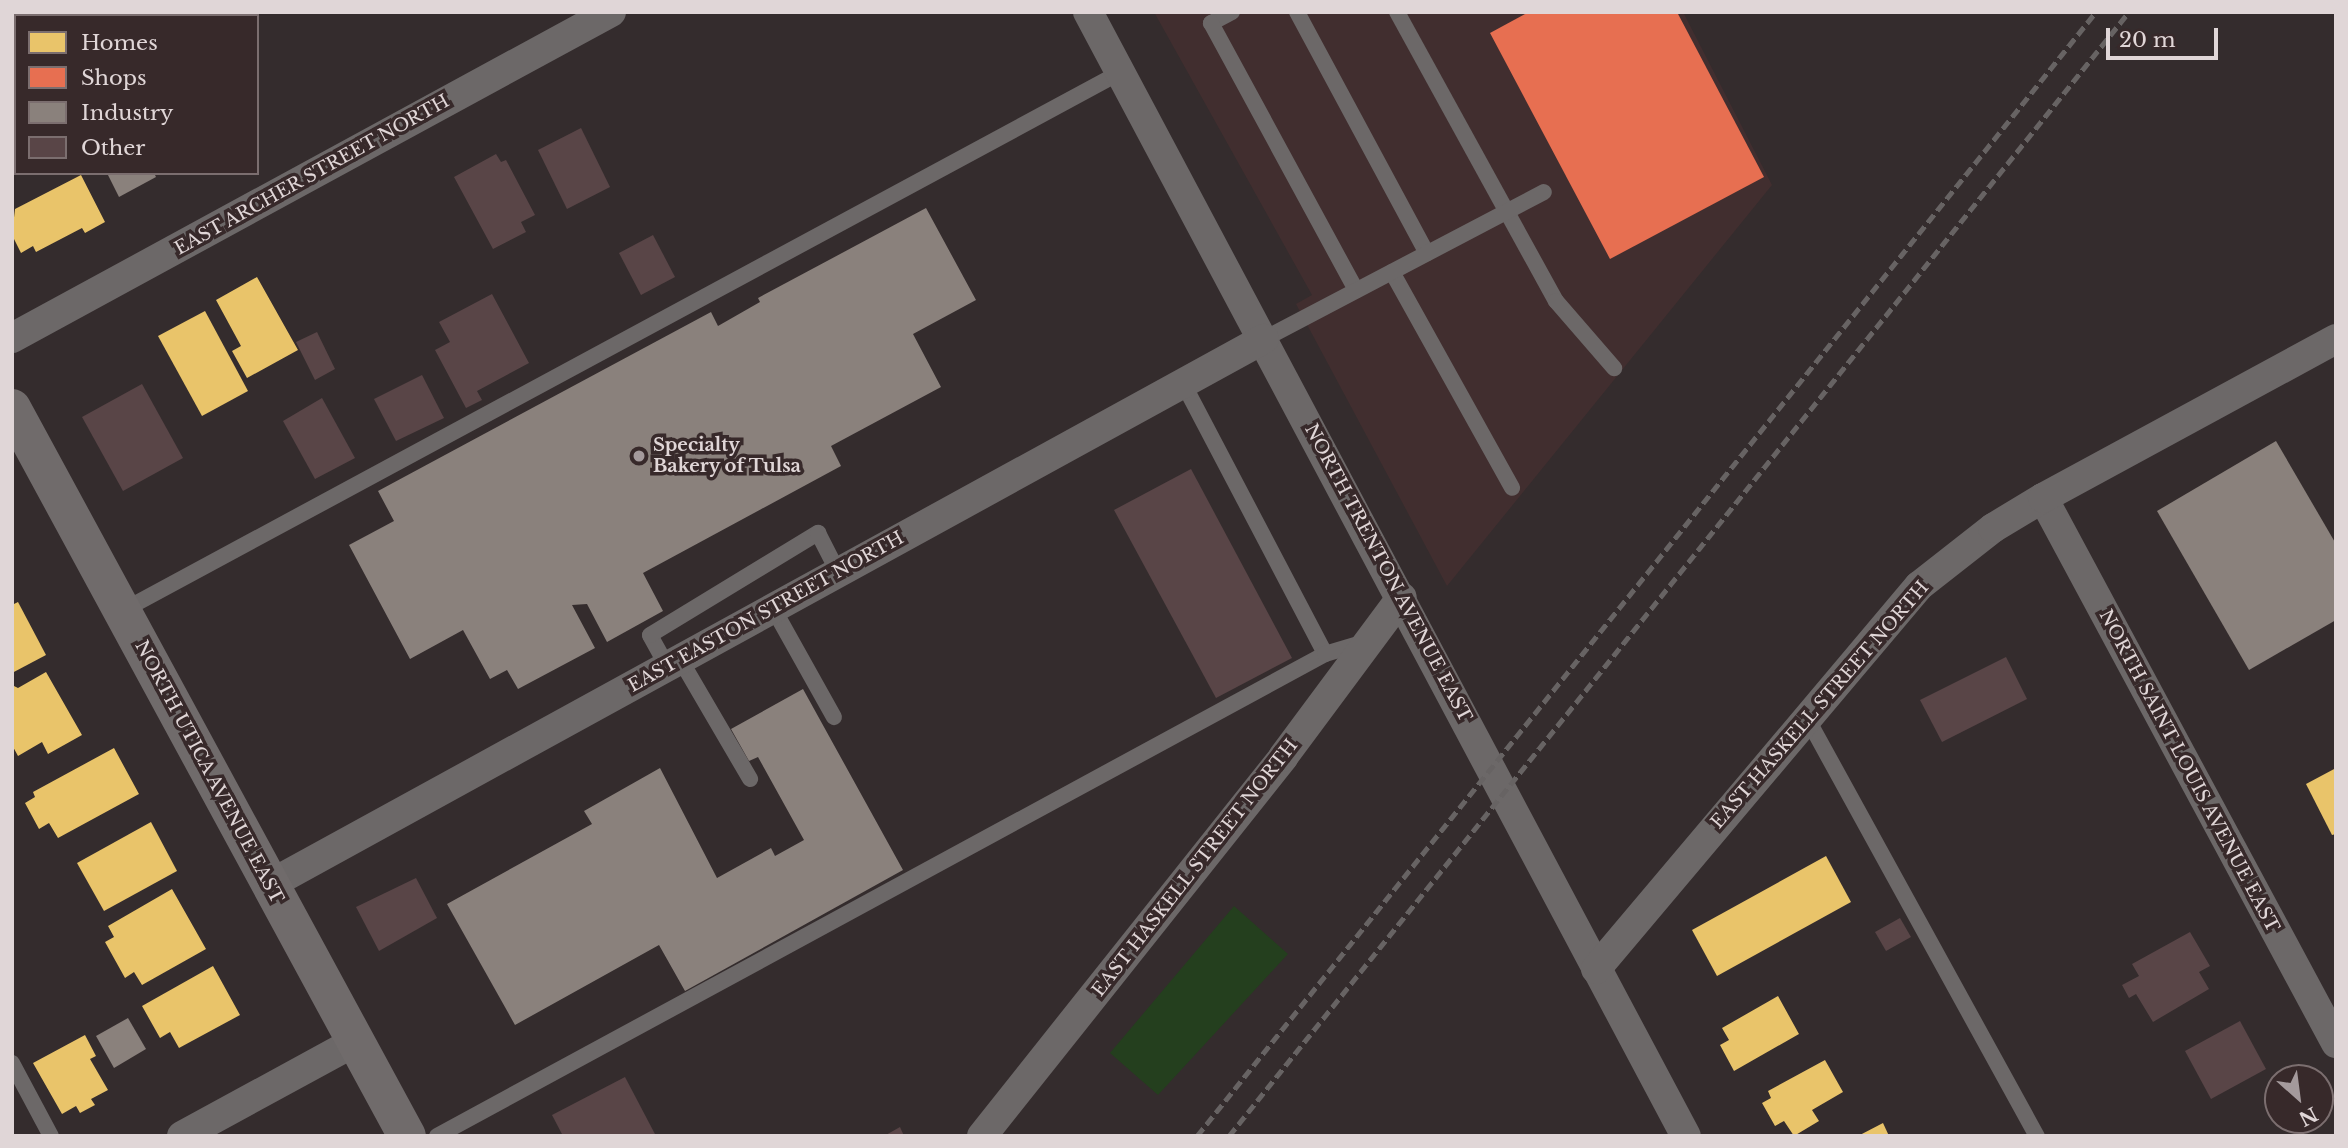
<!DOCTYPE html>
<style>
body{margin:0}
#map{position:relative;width:2348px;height:1148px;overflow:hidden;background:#342c2d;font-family:"Libre Baskerville",serif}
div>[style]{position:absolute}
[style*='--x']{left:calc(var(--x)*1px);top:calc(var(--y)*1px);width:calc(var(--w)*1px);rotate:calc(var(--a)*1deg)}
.built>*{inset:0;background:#412e2f}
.green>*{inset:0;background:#243f1e}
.homes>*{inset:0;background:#e9c46a}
.shops>*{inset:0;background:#e76f51}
.industry>*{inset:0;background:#8a817c}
.building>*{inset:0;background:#594547}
.service>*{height:16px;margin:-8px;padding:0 8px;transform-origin:8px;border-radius:8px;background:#6c6868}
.minor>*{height:30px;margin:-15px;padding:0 15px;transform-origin:15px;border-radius:15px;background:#6c6868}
.secondary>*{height:38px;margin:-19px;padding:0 19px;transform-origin:19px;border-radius:19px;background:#706b6b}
.rail>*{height:5px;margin-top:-2.5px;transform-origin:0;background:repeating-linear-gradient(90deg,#676363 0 10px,transparent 0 15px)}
.dots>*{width:19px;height:19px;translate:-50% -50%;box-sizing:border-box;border:4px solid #37292a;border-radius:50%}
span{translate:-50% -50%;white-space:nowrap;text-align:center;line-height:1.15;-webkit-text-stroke:7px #37292a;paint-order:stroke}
.street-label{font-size:18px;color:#e0d6d7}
.poi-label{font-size:18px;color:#e0d6d7;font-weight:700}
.left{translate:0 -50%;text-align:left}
.frame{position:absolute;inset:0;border:14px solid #e0d6d7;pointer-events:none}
.legend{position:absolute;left:14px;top:14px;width:245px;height:161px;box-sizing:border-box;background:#37292a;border:2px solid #7b6e6f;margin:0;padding:9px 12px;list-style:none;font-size:21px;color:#e0d6d7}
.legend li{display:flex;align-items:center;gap:14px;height:35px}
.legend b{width:35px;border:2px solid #7b6e6f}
.north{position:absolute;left:2264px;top:1064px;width:70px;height:70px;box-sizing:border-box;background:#37292a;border:2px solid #7b6e6f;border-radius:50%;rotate:152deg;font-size:19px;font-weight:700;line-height:28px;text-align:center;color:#e0d6d7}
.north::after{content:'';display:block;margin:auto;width:24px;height:32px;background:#a49a9c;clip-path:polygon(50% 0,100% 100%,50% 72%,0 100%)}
.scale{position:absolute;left:2106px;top:28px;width:112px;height:32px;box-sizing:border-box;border:4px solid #e0d6d7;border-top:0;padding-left:9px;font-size:21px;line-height:24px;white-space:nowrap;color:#e0d6d7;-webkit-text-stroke:5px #37292a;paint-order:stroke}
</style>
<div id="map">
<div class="built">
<div style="clip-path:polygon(1154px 12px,1683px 12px,1772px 185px,1447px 586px,1296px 304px,1312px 295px)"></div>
</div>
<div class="green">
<div style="clip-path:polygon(1234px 906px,1288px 954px,1158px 1095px,1110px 1053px)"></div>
</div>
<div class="homes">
<div style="clip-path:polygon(81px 175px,105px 222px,85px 233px,82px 228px,36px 252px,33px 246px,21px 253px,12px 235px,15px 209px)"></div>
<div style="clip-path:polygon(257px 277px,298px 350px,247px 378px,232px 351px,241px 346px,216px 300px)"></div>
<div style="clip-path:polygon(205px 311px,248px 391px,202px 416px,158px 336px)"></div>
<div style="clip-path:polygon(18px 602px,46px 655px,12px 673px,12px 605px)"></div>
<div style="clip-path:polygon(46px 672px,82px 735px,48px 754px,42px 742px,18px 756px,12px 745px,12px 685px,18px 688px)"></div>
<div style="clip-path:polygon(114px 748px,139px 794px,58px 838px,49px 823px,39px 829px,25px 803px,35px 797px,33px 792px)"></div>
<div style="clip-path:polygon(2336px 768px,2336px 834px,2332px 835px,2306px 784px)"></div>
<div style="clip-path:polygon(151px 822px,177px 871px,104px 911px,77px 863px)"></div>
<div style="clip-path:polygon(1826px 856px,1851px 902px,1717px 976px,1692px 930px)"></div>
<div style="clip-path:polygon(172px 889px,206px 949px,142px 985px,134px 972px,125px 978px,105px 942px,114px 937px,108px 926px)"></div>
<div style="clip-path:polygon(213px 966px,240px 1015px,179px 1048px,170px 1032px,160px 1038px,142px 1006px)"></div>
<div style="clip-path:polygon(1778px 996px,1799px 1034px,1734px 1071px,1720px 1045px,1729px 1040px,1722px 1028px)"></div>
<div style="clip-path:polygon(85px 1035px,96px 1056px,90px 1059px,108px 1090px,91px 1099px,95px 1105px,80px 1113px,76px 1106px,62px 1114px,33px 1063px)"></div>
<div style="clip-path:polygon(1825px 1060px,1843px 1092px,1812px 1110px,1819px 1121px,1794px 1136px,1784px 1121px,1775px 1126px,1762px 1103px,1771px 1098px,1768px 1091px)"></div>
<div style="clip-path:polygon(1883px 1123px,1889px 1136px,1858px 1136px)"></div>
</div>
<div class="shops">
<div style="clip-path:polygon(20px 12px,127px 12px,129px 16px,16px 16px,16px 58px,12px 16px)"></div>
<div style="clip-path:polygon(1529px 12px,1677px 12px,1764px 177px,1610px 259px,1490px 33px)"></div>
</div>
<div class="industry">
<div style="clip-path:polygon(107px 173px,154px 173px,156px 177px,119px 197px)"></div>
<div style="clip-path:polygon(926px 208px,976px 300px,913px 334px,941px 387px,831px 446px,841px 466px,643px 573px,663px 611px,607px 642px,587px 604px,572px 605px,595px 648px,518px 689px,507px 670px,490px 679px,463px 630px,410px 659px,349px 545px,394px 521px,378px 491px,711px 312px,718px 326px,760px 302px,758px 298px)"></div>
<div style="clip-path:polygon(2276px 441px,2336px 544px,2336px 620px,2249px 670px,2157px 511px)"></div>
<div style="clip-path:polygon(803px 689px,903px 870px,685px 991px,659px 945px,515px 1025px,447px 904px,592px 824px,584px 811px,660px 768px,717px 878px,771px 848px,775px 856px,804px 840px,758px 757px,749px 761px,731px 729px)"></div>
<div style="clip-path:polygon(128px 1018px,146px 1049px,114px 1068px,96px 1036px)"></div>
</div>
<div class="building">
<div style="clip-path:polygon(581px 128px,610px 187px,567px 209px,538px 150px)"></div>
<div style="clip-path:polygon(496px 154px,501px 162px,506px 160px,535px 215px,521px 222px,526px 232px,493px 249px,454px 177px)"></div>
<div style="clip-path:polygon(653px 235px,675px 277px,641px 295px,619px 253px)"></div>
<div style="clip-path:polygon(492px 294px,529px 363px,477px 391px,482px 400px,466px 408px,435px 350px,450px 342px,439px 322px)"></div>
<div style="clip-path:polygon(317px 332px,335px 369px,315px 380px,296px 342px)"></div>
<div style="clip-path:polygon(422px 375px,444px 418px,396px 441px,374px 399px)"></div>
<div style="clip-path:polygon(142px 384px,183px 458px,123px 491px,82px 417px)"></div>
<div style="clip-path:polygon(322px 398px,355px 458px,315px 479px,283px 421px)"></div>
<div style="clip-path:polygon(1191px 469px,1292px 658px,1216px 698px,1114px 510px)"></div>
<div style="clip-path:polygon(2006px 657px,2027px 699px,1942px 742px,1920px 700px)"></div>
<div style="clip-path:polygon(416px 878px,437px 918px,379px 951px,356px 907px)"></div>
<div style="clip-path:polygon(1900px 918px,1911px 937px,1886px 951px,1875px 932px)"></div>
<div style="clip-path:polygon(2190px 932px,2210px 966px,2199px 972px,2209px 989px,2153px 1022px,2136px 994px,2129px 998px,2122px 985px,2139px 976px,2132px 964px)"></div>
<div style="clip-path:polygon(2240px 1021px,2266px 1069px,2211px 1099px,2185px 1051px)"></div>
<div style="clip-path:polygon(625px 1077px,656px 1136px,563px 1136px,552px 1115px)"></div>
<div style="clip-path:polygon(900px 1127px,904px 1136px,884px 1136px)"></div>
</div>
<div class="service">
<div style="--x:1232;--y:12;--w:24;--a:152"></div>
<div style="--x:1211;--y:23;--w:304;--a:61.5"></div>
<div style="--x:1297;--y:12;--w:274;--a:61.7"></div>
<div style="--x:1397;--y:12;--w:330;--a:61.2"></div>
<div style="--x:1556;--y:301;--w:89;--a:49.1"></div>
<div style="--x:1392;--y:272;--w:247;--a:60.9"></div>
<div style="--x:1264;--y:339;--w:316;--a:-27.7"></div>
<div style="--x:1183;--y:383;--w:306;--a:62.3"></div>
<div style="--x:773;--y:608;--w:125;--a:60.8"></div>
<div style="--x:122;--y:611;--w:1135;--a:-28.35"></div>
<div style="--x:680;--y:659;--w:139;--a:59.7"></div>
<div style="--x:667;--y:666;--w:35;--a:-119"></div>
<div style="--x:650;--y:635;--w:197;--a:-31.3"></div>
<div style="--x:818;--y:533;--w:44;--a:62.9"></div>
<div style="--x:1807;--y:718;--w:477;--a:61.2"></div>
<div style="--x:12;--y:1063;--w:83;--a:61.9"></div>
<div style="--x:437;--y:1136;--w:1010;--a:-28.49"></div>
<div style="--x:1325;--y:654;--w:42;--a:-16.7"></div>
</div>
<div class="minor">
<div style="--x:1088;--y:12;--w:1273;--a:61.99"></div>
<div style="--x:12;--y:338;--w:682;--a:-28.56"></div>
<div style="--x:2043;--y:498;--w:619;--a:61.74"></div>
<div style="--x:269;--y:885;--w:1135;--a:-28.76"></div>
<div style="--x:1596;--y:969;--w:501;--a:-49.86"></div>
<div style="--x:1919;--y:586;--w:94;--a:-38.1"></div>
<div style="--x:1993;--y:528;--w:58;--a:-31"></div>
<div style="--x:2043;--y:498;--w:333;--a:-28.5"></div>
<div style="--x:182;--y:1136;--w:198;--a:-28.6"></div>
<div style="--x:982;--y:1136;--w:484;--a:-51.5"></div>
<div style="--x:1283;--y:757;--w:199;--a:-53.4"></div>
</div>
<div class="secondary">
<div style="--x:12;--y:408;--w:828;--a:61.52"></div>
</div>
<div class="rail">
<div style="--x:1197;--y:1136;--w:1439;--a:-51.35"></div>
<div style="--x:1229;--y:1136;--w:1440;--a:-51.32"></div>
</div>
<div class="dots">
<div style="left:639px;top:456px;background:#a49a9c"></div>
</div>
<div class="street-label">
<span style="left:312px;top:175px;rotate:-29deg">EAST ARCHER STREET NORTH</span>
<span style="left:1388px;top:573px;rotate:62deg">NORTH TRENTON AVENUE EAST</span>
<span style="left:766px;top:612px;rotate:-29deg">EAST EASTON STREET NORTH</span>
<span style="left:1820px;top:705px;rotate:-49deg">EAST HASKELL STREET NORTH</span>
<span style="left:2189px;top:771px;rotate:62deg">NORTH SAINT LOUIS AVENUE EAST</span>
<span style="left:209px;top:772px;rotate:62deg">NORTH UTICA AVENUE EAST</span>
<span style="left:1195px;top:868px;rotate:-52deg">EAST HASKELL STREET NORTH</span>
</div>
<div class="poi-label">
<span class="left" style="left:653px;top:456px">Specialty<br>Bakery of Tulsa</span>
</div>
<div class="frame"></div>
<ul class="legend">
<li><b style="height:19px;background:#e9c46a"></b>Homes</li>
<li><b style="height:19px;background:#e76f51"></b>Shops</li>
<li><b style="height:19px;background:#8a817c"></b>Industry</li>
<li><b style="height:19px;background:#594547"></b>Other</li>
</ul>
<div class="north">N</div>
<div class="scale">20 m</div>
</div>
